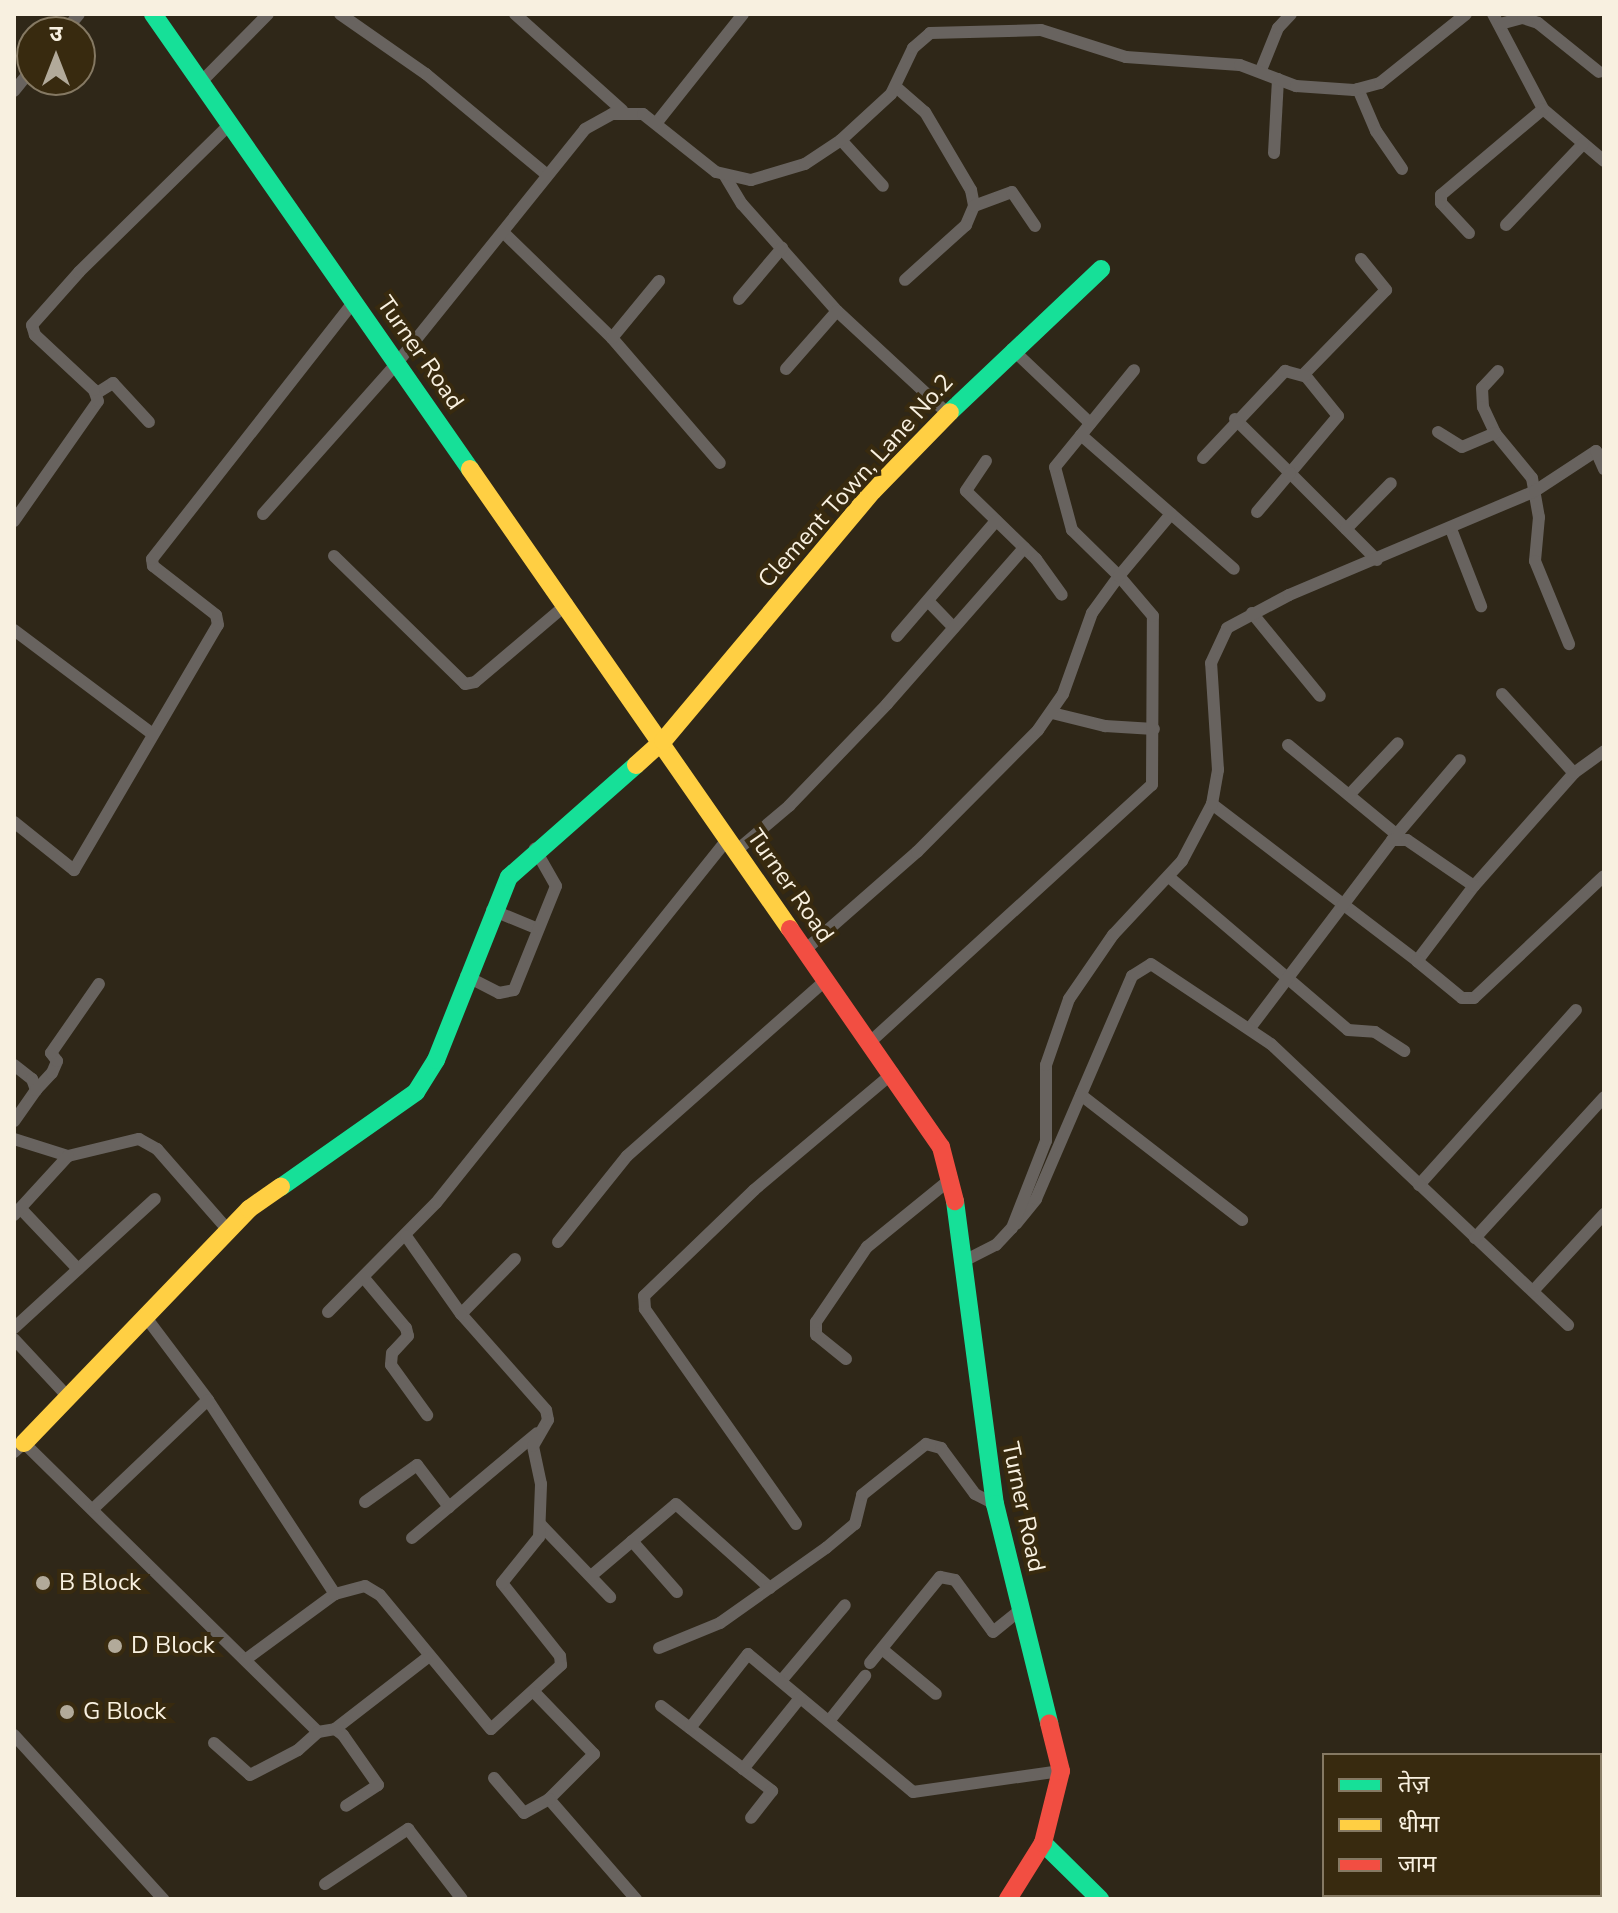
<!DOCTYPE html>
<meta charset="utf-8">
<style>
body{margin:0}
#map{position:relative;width:1618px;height:1913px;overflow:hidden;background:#2f2718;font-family:"Nunito Sans","Noto Sans Devanagari",sans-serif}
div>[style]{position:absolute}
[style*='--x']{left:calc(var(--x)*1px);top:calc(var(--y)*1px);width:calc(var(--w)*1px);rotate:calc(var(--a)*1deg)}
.street>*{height:12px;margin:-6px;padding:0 6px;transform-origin:6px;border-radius:6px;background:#68635f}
.fast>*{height:18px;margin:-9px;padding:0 9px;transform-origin:9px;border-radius:9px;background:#16e098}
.slow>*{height:18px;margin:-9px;padding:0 9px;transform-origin:9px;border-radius:9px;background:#ffcf43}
.jam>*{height:18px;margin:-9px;padding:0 9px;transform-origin:9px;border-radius:9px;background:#f24e42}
.dots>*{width:22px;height:22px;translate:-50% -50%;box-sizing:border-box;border:4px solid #382a0f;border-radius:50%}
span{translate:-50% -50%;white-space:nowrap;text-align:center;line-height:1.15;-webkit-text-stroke:8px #382a0f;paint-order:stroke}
.street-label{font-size:24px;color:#f8f0e0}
.poi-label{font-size:24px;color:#f8f0e0}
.left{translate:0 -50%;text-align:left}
.frame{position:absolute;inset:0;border:16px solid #f8f0e0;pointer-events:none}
.legend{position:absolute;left:1322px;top:1753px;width:280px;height:144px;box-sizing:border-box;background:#382a0f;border:2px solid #857963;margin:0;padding:10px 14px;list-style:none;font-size:24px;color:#f8f0e0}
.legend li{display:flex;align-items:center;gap:16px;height:40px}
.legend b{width:40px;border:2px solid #857963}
.north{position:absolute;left:16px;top:16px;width:80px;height:80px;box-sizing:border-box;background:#382a0f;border:2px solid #857963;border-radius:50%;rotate:0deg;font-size:22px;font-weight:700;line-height:32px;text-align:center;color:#f8f0e0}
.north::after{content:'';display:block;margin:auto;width:28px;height:36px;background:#b2aa9a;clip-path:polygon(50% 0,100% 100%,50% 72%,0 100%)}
</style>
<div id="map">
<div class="street">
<div style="--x:340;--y:14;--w:105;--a:34.9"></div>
<div style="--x:426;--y:74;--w:156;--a:39.8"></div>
<div style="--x:515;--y:14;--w:144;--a:41.9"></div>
<div style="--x:1493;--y:14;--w:107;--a:62.2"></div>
<div style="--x:1543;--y:109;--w:80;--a:40.4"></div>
<div style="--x:1500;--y:24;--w:24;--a:-15"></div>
<div style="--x:1523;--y:18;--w:16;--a:18"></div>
<div style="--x:1538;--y:23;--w:78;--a:38.8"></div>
<div style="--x:64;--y:32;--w:23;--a:-50"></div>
<div style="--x:1261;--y:70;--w:45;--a:-68"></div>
<div style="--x:1278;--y:28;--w:19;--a:-47"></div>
<div style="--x:201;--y:82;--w:95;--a:-45.4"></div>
<div style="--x:896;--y:87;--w:38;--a:41"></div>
<div style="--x:925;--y:112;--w:91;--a:59.5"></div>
<div style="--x:971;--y:190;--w:16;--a:79"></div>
<div style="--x:974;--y:206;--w:21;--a:113"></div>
<div style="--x:966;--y:225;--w:82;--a:138"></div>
<div style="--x:1358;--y:89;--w:46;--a:66.8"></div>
<div style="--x:1376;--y:131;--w:46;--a:55.6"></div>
<div style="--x:14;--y:91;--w:28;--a:-51"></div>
<div style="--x:658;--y:121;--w:137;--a:-51.5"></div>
<div style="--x:841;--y:140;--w:62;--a:47.6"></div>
<div style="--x:1274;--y:153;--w:74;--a:-86.9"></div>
<div style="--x:725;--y:176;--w:33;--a:59"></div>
<div style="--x:742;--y:204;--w:143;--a:48.4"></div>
<div style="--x:837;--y:311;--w:150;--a:42.8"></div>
<div style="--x:974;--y:206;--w:40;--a:-20.2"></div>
<div style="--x:1012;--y:192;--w:41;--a:55.9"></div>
<div style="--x:1506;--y:225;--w:112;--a:-46.5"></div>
<div style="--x:504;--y:233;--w:151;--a:44.2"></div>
<div style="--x:612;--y:338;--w:165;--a:49.2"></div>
<div style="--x:1469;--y:233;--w:41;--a:-133"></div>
<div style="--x:1441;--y:203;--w:8;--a:-90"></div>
<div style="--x:1441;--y:195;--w:133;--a:-40.1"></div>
<div style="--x:1361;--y:259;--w:40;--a:51"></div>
<div style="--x:1386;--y:290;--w:117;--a:134.3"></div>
<div style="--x:1304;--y:374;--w:54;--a:51"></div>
<div style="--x:1338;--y:416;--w:75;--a:130.1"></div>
<div style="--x:1290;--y:473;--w:123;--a:45"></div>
<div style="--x:739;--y:299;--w:67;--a:-49.9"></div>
<div style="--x:612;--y:338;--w:74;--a:-50.5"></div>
<div style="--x:1012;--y:349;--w:108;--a:43.5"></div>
<div style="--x:786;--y:369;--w:77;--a:-48.7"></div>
<div style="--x:1498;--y:371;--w:23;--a:133"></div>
<div style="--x:1482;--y:388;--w:19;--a:87"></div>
<div style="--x:1483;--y:407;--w:29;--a:65"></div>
<div style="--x:1495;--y:433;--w:58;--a:50.6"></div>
<div style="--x:1532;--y:478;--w:40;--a:80"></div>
<div style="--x:1539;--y:517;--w:44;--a:95.2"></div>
<div style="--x:1535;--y:561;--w:90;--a:67.7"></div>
<div style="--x:97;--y:393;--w:19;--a:-32"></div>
<div style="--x:113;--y:383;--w:53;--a:47.3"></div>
<div style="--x:1235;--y:419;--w:77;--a:44.5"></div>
<div style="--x:1290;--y:473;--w:51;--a:130.2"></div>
<div style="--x:1438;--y:432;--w:28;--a:32"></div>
<div style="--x:1462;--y:447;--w:36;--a:-23"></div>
<div style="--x:1081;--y:435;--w:203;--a:41.2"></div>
<div style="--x:1203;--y:458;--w:120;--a:-46.7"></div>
<div style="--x:1285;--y:371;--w:20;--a:15"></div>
<div style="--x:986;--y:461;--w:36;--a:124"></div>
<div style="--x:966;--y:491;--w:98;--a:44.2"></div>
<div style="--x:1036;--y:559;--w:44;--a:54.2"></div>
<div style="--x:263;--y:514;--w:202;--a:-48.4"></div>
<div style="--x:397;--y:363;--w:300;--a:-51.2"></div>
<div style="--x:585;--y:129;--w:31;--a:-29"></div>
<div style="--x:612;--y:114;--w:31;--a:0"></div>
<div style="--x:643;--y:114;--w:93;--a:38.5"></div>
<div style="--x:716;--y:172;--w:36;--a:13"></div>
<div style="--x:751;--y:180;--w:56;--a:-16.5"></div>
<div style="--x:805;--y:164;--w:43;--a:-33.7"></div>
<div style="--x:841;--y:140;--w:68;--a:-42.6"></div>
<div style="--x:891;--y:94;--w:51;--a:-64.4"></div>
<div style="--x:913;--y:48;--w:23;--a:-41"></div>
<div style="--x:930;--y:33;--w:111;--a:-1.5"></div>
<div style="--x:1041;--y:30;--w:89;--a:17.6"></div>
<div style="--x:1126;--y:57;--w:114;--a:4"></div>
<div style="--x:1240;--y:65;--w:60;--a:20.6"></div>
<div style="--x:1296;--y:86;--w:58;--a:3.9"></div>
<div style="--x:1354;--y:90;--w:27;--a:-15"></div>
<div style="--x:1380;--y:83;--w:110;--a:-38.7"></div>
<div style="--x:14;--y:521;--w:146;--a:-55"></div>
<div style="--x:98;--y:401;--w:12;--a:-110"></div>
<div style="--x:94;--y:390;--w:81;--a:-137"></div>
<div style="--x:35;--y:335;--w:10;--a:-107"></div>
<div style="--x:32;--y:325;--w:71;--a:-48.4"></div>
<div style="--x:79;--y:272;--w:211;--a:-44.4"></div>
<div style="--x:1346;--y:529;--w:64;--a:-45.6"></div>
<div style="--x:1451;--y:529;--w:83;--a:68.7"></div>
<div style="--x:334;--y:556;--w:183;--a:44.3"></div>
<div style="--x:465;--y:684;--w:10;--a:-11"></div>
<div style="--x:475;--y:682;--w:121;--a:-40.3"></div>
<div style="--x:928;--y:601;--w:37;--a:46"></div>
<div style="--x:1252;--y:613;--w:107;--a:50.7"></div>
<div style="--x:14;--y:630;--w:171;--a:36.9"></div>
<div style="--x:897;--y:636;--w:152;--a:-49.3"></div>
<div style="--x:1502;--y:694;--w:107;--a:47.7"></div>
<div style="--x:1052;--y:713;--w:55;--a:13.8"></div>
<div style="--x:1105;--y:726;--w:49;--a:3.5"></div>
<div style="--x:1288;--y:745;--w:148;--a:39.5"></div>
<div style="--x:1349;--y:795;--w:71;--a:-46.7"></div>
<div style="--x:1212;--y:804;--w:258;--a:37.4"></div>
<div style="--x:1417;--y:961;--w:94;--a:-52.8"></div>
<div style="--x:1474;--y:886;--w:151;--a:-48.5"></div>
<div style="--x:1574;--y:773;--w:37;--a:-36"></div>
<div style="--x:14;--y:822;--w:77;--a:38.7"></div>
<div style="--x:74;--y:870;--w:284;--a:-59.6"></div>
<div style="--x:218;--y:625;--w:10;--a:-101"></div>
<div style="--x:216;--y:615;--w:80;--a:-142.1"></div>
<div style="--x:153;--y:566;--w:7;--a:-98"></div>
<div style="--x:152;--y:559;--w:328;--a:-51.9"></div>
<div style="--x:1397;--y:834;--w:97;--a:-49.6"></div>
<div style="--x:736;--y:851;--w:70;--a:-40.3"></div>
<div style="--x:789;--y:806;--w:141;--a:-46.1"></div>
<div style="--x:887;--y:704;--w:208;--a:-48.7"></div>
<div style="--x:1169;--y:877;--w:235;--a:40.5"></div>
<div style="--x:1348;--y:1030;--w:27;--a:4"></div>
<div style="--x:1375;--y:1032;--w:35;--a:33"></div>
<div style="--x:492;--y:910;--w:50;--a:22.4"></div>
<div style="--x:805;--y:950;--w:149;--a:-41.2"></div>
<div style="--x:917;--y:852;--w:172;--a:-45.2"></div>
<div style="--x:1038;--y:730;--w:44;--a:-55.2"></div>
<div style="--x:1063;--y:694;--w:86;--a:-70.3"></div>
<div style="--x:1092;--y:613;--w:46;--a:-53.9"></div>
<div style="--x:1119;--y:576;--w:66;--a:-135.6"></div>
<div style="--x:1072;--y:530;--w:65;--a:-105.1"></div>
<div style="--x:1055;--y:467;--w:125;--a:-50.8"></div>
<div style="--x:1417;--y:961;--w:58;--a:39.4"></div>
<div style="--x:1462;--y:998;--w:12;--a:0"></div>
<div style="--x:1474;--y:998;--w:178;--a:-43.2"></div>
<div style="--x:466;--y:976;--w:37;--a:27"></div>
<div style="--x:499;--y:993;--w:15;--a:-11"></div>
<div style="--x:514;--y:990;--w:112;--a:-68"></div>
<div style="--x:556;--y:886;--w:43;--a:-119.6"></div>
<div style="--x:1250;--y:1028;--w:236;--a:-52.9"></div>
<div style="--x:1392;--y:840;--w:15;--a:0"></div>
<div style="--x:1407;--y:840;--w:81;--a:34.5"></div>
<div style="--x:869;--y:1043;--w:383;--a:-42.4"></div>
<div style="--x:1152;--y:785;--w:169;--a:-89.7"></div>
<div style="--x:1153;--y:616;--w:52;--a:-130.4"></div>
<div style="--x:1119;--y:576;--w:81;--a:-50"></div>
<div style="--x:14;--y:1065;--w:23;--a:38"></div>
<div style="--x:32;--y:1079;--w:12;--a:70"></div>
<div style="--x:36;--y:1090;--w:38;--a:125"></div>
<div style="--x:36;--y:1090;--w:23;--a:-47"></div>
<div style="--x:52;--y:1073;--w:13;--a:-67"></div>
<div style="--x:57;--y:1061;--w:10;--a:-127"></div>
<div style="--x:51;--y:1053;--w:84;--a:-55.2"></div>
<div style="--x:1081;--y:1095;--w:204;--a:37.8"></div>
<div style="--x:14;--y:1139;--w:57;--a:17.5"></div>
<div style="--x:68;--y:1156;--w:73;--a:-13.5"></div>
<div style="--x:139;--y:1139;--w:21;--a:29"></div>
<div style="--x:157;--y:1149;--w:106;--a:48.8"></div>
<div style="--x:1419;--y:1185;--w:235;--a:-48.1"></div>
<div style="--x:21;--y:1209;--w:83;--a:46.5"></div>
<div style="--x:14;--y:1215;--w:80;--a:-47.5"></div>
<div style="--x:1016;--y:1224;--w:32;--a:-51"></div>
<div style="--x:1036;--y:1199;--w:243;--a:-66.7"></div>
<div style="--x:1132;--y:976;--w:22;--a:-32"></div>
<div style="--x:1151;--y:964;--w:144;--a:33.7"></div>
<div style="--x:1271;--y:1044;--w:409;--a:43.4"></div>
<div style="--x:1475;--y:1238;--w:191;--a:-47.5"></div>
<div style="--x:558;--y:1242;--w:110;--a:-51.3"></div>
<div style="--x:627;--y:1156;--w:266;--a:-41.5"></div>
<div style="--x:962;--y:1262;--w:38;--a:-27"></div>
<div style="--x:996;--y:1245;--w:23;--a:-47"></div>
<div style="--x:1012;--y:1228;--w:93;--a:-68.7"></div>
<div style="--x:1046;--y:1141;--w:76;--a:-90"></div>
<div style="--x:1046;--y:1065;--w:70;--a:-70.8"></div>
<div style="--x:1069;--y:999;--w:78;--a:-55.5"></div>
<div style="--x:1113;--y:935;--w:101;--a:-47"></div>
<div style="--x:1182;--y:861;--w:64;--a:-62.2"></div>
<div style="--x:1212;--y:804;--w:35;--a:-80"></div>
<div style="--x:1218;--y:770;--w:107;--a:-93.7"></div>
<div style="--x:1211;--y:663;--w:38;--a:-65"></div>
<div style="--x:1227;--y:628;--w:70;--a:-28"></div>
<div style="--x:1289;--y:595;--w:267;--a:-22.9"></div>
<div style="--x:1535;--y:491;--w:73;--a:-33.3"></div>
<div style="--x:1596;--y:451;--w:20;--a:66"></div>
<div style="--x:364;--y:1278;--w:65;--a:50"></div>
<div style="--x:406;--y:1328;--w:8;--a:76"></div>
<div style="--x:408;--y:1336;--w:23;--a:133"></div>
<div style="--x:392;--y:1353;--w:12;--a:95"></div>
<div style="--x:391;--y:1365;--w:62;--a:54.2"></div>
<div style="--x:1533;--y:1291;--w:105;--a:-47.3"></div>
<div style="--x:328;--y:1312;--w:153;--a:-45.3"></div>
<div style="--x:436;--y:1203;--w:467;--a:-51.3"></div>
<div style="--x:461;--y:1314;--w:77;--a:-45.5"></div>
<div style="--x:145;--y:1316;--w:105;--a:53.1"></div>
<div style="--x:208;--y:1400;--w:232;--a:56.8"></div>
<div style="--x:14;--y:1328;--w:191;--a:-42.5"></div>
<div style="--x:14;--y:1339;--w:81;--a:47"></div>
<div style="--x:846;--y:1359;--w:38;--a:-141"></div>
<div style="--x:816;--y:1335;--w:13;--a:-90"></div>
<div style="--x:816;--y:1322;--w:91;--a:-55.8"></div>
<div style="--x:867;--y:1247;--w:109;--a:-39.1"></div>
<div style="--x:14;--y:1452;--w:13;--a:-42"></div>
<div style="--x:24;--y:1443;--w:412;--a:44.5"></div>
<div style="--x:318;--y:1732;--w:17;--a:-10"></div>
<div style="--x:335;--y:1729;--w:10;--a:37"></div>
<div style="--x:343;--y:1735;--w:61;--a:55"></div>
<div style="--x:378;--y:1785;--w:38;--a:147"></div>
<div style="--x:365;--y:1502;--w:64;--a:-35.4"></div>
<div style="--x:417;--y:1465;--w:53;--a:52.7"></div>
<div style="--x:94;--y:1508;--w:157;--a:-43.5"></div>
<div style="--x:796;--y:1524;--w:263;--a:-125.1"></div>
<div style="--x:645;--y:1309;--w:13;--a:-94"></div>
<div style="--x:644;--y:1296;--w:153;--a:-43.9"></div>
<div style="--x:754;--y:1190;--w:182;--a:-40.1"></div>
<div style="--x:541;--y:1525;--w:100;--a:46.2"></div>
<div style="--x:412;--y:1538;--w:163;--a:-40"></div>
<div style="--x:632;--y:1541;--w:68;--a:48.6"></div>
<div style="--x:591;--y:1576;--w:111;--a:-40.3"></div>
<div style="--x:676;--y:1504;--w:126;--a:41.8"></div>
<div style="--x:659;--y:1648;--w:66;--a:-22.3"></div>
<div style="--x:720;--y:1623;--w:130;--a:-35.3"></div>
<div style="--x:826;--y:1548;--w:38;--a:-40"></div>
<div style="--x:855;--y:1524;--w:30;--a:-76"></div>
<div style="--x:862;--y:1495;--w:82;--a:-38.6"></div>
<div style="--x:926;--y:1444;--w:16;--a:15"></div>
<div style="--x:941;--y:1448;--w:57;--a:53.5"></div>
<div style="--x:975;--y:1494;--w:22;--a:27"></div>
<div style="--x:882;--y:1649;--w:70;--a:39.8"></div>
<div style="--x:245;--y:1660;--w:112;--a:-36.3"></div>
<div style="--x:335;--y:1594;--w:31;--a:-15"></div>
<div style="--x:365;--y:1586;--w:17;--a:31"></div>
<div style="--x:380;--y:1595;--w:174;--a:50.4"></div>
<div style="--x:491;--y:1729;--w:95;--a:-42.4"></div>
<div style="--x:561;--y:1665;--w:9;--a:-96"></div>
<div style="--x:560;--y:1656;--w:93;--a:-128.5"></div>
<div style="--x:502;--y:1583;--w:59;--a:-51.2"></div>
<div style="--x:539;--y:1537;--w:53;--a:-87.8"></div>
<div style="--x:541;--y:1484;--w:39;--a:-102"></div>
<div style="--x:533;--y:1446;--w:30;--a:-60"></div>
<div style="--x:548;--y:1420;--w:10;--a:-101"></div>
<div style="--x:546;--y:1410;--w:128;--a:-131.5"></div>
<div style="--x:461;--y:1314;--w:95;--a:-125.2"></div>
<div style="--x:870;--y:1663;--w:111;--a:-50.9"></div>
<div style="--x:940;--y:1577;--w:15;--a:11"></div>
<div style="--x:955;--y:1580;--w:64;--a:53.8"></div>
<div style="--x:993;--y:1632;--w:36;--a:-39"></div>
<div style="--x:781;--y:1681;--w:99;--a:-49.9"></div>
<div style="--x:535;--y:1693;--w:85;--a:46"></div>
<div style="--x:594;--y:1754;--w:64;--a:135"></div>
<div style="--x:549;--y:1799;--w:133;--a:49"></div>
<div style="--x:661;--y:1706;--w:140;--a:37.4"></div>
<div style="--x:772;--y:1791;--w:34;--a:128"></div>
<div style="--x:829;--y:1721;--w:58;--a:-51.3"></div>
<div style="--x:690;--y:1728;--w:94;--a:-51.9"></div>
<div style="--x:748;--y:1654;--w:215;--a:39.9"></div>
<div style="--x:913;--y:1792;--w:149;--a:-8.1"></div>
<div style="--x:335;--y:1729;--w:116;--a:-37.7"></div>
<div style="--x:14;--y:1735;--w:222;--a:47.7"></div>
<div style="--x:214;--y:1743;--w:48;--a:41.6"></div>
<div style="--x:250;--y:1775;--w:54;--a:-27.5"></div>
<div style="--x:298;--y:1750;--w:27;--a:-42"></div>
<div style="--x:743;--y:1769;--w:91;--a:-51.2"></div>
<div style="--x:494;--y:1778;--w:46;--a:49.4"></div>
<div style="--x:524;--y:1813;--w:29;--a:-29"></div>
<div style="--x:325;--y:1884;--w:100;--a:-33.5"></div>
<div style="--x:408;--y:1829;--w:88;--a:52.4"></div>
</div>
<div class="fast">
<div style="--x:153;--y:14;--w:555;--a:55.13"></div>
<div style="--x:950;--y:412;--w:208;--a:-43.4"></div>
<div style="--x:281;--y:1187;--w:165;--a:-35.1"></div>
<div style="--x:416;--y:1092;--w:38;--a:-58"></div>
<div style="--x:436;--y:1060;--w:197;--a:-68.3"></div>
<div style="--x:509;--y:877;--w:169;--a:-41.4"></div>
<div style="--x:955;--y:1201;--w:306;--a:82.5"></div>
<div style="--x:995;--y:1504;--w:226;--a:76.1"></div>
<div style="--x:1043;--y:1843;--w:80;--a:44.5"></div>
</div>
<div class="slow">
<div style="--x:470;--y:469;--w:560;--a:55.18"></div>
<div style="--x:636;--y:765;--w:36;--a:-42"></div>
<div style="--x:663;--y:741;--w:326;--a:-50"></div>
<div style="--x:873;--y:491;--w:110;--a:-45.7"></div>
<div style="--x:24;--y:1443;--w:325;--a:-46.1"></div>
<div style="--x:249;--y:1209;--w:39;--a:-35"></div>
</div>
<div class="jam">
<div style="--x:790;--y:929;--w:265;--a:55.3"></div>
<div style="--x:941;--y:1147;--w:56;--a:75.5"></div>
<div style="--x:1008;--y:1899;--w:66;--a:-58"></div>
<div style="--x:1043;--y:1843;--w:74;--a:-76"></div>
<div style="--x:1061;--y:1771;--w:49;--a:-104"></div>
</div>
<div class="dots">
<div style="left:43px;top:1583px;background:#b2aa9a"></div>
<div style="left:115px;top:1646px;background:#b2aa9a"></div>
<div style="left:67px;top:1712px;background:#b2aa9a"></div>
</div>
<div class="street-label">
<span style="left:420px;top:353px;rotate:55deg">Turner Road</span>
<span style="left:856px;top:481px;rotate:-48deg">Clement Town, Lane No.2</span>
<span style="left:790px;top:886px;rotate:55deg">Turner Road</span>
<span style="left:1023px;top:1507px;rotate:78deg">Turner Road</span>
</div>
<div class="poi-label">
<span class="left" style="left:59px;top:1583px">B Block</span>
<span class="left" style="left:131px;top:1646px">D Block</span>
<span class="left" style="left:83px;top:1712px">G Block</span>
</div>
<div class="frame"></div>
<ul class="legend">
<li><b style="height:10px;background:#16e098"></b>तेज़</li>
<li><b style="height:10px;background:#ffcf43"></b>धीमा</li>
<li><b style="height:10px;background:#f24e42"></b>जाम</li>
</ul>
<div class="north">उ</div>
</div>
